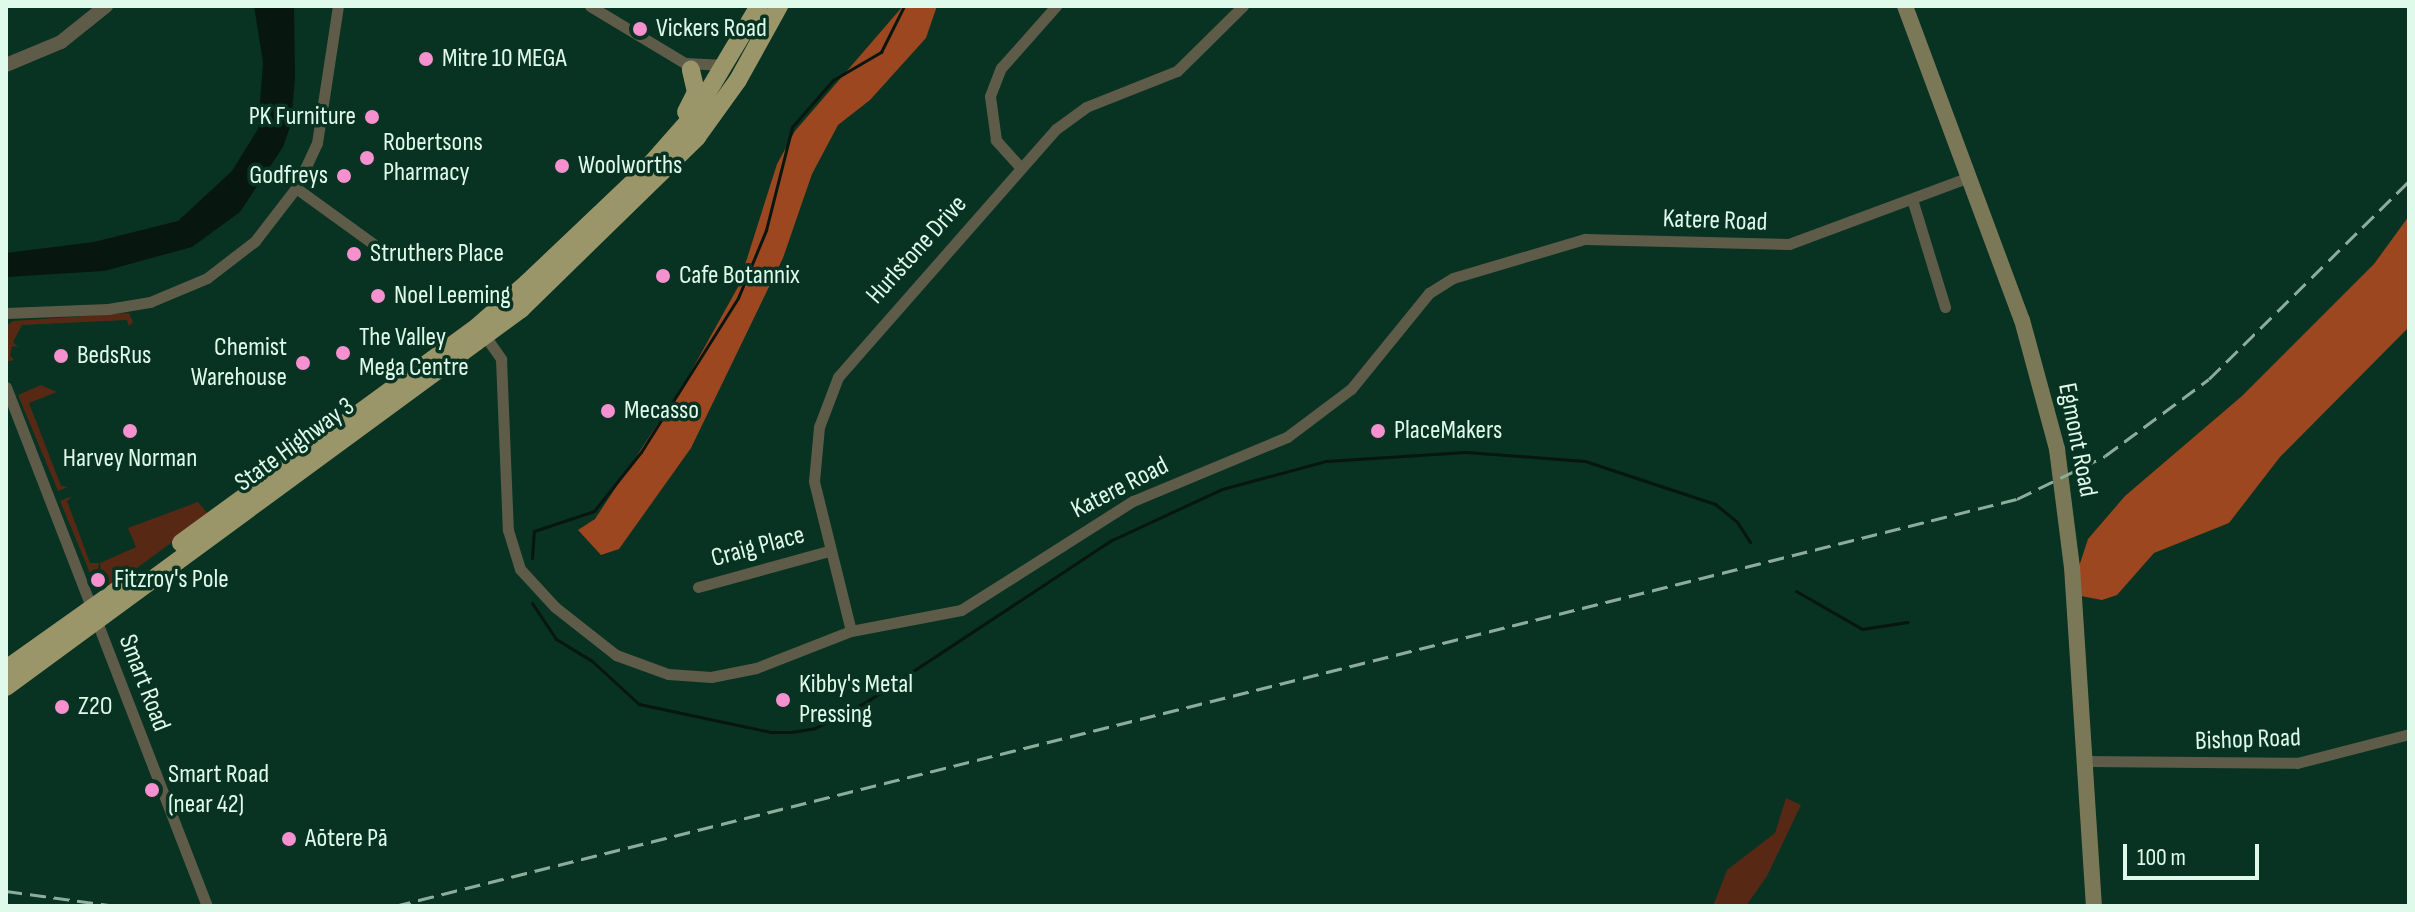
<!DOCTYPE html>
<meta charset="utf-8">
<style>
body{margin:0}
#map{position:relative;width:2415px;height:912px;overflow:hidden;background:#083222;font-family:"Sofia Sans Condensed",sans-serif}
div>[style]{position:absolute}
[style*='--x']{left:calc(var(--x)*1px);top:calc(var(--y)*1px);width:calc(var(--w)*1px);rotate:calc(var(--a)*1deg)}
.green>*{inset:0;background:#572915}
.forest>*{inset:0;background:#9c4720}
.water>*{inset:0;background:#081610}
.stream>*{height:3px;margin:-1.5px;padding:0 1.5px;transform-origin:1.5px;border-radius:1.5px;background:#081610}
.minor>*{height:11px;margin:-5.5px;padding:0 5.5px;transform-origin:5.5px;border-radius:5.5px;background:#5e5c48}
.tertiary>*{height:14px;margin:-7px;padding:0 7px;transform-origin:7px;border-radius:7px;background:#5e5c48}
.secondary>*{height:16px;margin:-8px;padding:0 8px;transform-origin:8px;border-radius:8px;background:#7b7858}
.trunk>*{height:18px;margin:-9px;padding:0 9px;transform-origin:9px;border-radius:9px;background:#9b966a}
.rail>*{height:3px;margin-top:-1.5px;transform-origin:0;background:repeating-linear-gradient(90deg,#8cac9d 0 16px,transparent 0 24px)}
.dots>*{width:22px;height:22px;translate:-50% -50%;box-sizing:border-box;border:4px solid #083222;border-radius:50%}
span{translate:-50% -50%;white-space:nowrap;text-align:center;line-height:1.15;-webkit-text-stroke:7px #083222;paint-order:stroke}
.poi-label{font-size:26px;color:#dff9eb}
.left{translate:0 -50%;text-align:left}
.right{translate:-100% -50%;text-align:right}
.street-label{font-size:26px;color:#dff9eb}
.frame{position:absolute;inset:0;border:8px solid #dff9eb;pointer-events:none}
.scale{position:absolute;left:2123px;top:844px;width:136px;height:36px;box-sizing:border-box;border:4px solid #dff9eb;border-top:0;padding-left:10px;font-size:24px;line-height:28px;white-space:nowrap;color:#dff9eb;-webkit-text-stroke:6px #083222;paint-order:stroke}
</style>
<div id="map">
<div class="green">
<div style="clip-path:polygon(129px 313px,133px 322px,129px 326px,127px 320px,22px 325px,13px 342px,18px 347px,12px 346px,10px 356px,14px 360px,6px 362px,6px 326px,13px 321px)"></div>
<div style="clip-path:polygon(41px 385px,57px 392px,29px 403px,61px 486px,68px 487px,58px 491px,18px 395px)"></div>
<div style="clip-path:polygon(72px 496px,67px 501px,90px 563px,99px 563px,95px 585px,60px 501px)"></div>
<div style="clip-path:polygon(198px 502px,209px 515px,111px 587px,102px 587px,108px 578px,101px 573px,100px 563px,136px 547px,128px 528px)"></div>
<div style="clip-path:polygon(1786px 798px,1801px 805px,1767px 876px,1746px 906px,1713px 906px,1727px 870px,1775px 833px)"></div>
</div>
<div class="forest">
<div style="clip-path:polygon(903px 6px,937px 6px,926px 38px,870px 100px,838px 125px,812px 174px,783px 258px,691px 448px,619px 549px,601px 555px,578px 530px,595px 519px,684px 384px,738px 287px,777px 164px,795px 131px)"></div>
<div style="clip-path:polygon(2409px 216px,2409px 327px,2280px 457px,2229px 523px,2154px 553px,2117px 595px,2102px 600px,2070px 594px,2088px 539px,2125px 496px,2242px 396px,2374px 264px)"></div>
</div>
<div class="water">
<div style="clip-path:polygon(254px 6px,294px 6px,295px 78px,291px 124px,283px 147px,240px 212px,192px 247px,104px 271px,6px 277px,6px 253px,94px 242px,178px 221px,232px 171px,258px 129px,263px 62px)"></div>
</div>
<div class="stream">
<div style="--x:532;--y:558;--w:27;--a:-86"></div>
<div style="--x:534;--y:531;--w:63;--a:-18.4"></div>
<div style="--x:594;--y:511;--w:75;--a:-51.5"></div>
<div style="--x:641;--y:452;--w:182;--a:-57.8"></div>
<div style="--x:738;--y:298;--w:74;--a:-67.6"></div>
<div style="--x:766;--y:230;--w:106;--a:-75.8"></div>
<div style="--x:792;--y:127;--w:62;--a:-48.9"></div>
<div style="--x:833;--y:80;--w:56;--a:-30.3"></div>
<div style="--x:881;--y:52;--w:51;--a:-63.4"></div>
<div style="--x:1796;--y:591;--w:76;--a:29.9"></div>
<div style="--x:1862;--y:629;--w:46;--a:-8.8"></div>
<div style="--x:532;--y:603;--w:43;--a:56.3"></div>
<div style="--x:556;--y:639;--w:42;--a:31.4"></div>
<div style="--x:592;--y:661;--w:64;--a:42.5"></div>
<div style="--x:639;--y:704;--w:135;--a:12"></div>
<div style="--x:771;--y:732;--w:20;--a:0"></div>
<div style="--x:791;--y:732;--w:24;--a:-9"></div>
<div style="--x:815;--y:728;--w:57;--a:-27"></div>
<div style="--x:866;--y:702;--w:295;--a:-33.4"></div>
<div style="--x:1112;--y:540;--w:121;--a:-24.9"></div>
<div style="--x:1222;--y:489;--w:108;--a:-15.1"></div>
<div style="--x:1326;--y:461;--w:140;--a:-3.7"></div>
<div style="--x:1466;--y:452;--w:119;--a:4.3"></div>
<div style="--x:1585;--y:461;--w:137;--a:18.3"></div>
<div style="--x:1715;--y:504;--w:28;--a:39"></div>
<div style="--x:1737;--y:522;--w:24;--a:57"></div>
</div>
<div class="minor">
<div style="--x:590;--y:6;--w:111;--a:31"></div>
<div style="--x:685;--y:63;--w:40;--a:2.9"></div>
<div style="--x:1021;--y:168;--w:38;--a:-132"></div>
<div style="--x:996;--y:140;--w:44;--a:-97.8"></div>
<div style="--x:990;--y:96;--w:30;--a:-69"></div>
<div style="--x:1001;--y:68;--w:83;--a:-48.4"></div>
<div style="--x:296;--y:188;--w:102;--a:35.9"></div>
<div style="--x:1912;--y:199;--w:113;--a:73"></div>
<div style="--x:6;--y:313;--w:102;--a:-2.2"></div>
<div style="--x:108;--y:309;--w:43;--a:-9.5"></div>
<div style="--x:150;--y:302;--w:62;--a:-22.8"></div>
<div style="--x:207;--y:278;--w:61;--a:-37.6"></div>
<div style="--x:255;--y:241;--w:67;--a:-52.3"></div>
<div style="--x:296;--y:188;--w:50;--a:-65"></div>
<div style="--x:317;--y:143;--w:139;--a:-81.3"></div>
<div style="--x:483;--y:333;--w:32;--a:55"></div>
<div style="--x:501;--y:359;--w:171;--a:87.7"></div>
<div style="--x:508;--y:530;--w:41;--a:72.9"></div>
<div style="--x:520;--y:569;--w:52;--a:47.4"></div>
<div style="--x:555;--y:607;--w:78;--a:38.2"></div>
<div style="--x:616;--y:655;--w:55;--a:20.1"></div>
<div style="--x:668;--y:674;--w:43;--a:4"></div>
<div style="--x:711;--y:677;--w:46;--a:-11.3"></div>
<div style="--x:756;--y:668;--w:102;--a:-21.3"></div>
<div style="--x:851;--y:631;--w:112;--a:-10.8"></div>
<div style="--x:961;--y:610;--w:204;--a:-32.4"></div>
<div style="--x:1133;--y:501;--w:167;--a:-22.6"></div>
<div style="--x:1287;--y:437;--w:80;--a:-36.9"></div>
<div style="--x:1351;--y:389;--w:124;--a:-50.9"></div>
<div style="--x:1429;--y:293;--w:28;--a:-32"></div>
<div style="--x:1453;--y:278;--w:138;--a:-16.5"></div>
<div style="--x:1585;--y:239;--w:204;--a:1.4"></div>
<div style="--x:1789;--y:244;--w:192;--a:-20.4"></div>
<div style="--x:6;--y:387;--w:557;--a:68.83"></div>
<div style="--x:698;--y:587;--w:136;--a:-15.4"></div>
<div style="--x:851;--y:631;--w:154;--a:-103.9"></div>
<div style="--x:814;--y:481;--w:54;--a:-84.7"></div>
<div style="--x:819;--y:427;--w:53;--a:-69.2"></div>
<div style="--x:838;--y:377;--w:330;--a:-48.7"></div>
<div style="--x:1056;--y:129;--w:37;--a:-36"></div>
<div style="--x:1086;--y:107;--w:98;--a:-21.6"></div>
<div style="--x:1177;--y:71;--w:93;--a:-44.6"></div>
<div style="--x:2085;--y:761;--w:212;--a:0.5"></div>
<div style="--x:2297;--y:763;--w:116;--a:-14.5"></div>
</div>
<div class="tertiary">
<div style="--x:6;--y:65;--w:60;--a:-22.7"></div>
<div style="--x:61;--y:42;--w:58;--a:-38.7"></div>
</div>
<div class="secondary">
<div style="--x:1905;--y:6;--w:335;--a:69.6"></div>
<div style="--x:2022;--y:320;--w:134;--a:74.8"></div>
<div style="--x:2057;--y:449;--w:119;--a:82.8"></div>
<div style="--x:2072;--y:567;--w:340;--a:86.3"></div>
</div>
<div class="trunk">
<div style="--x:686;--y:112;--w:22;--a:-63"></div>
<div style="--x:696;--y:92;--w:23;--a:-103"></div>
<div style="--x:181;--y:543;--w:366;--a:-36.1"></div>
<div style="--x:477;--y:327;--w:67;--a:-41.3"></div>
<div style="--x:527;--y:283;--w:160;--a:-43.5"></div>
<div style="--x:643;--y:173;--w:77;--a:-48.7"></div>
<div style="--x:694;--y:115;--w:127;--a:-59.2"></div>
<div style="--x:6;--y:669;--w:142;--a:-35.3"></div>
<div style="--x:6;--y:687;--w:639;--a:-36.28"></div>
<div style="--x:521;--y:309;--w:246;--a:-44.3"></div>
<div style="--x:697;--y:137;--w:70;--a:-54.3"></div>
<div style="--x:738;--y:80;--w:85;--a:-61"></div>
</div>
<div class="rail">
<div style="--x:6;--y:891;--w:111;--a:7.8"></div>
<div style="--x:395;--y:906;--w:1672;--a:-14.09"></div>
<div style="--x:2017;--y:499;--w:98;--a:-26"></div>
<div style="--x:2105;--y:456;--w:129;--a:-36.5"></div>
<div style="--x:2209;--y:379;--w:281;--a:-44.7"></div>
</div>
<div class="dots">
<div style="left:640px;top:29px;background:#f690cf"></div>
<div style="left:426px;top:59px;background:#f690cf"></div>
<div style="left:372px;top:117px;background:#f690cf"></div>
<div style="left:367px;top:158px;background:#f690cf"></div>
<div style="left:562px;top:166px;background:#f690cf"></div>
<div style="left:344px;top:176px;background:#f690cf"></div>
<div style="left:354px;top:254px;background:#f690cf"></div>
<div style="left:663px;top:276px;background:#f690cf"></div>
<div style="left:378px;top:296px;background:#f690cf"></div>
<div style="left:343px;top:353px;background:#f690cf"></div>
<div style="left:61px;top:356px;background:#f690cf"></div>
<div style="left:303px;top:363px;background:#f690cf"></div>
<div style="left:608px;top:411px;background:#f690cf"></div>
<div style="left:130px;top:431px;background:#f690cf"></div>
<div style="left:1378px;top:431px;background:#f690cf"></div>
<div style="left:98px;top:580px;background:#f690cf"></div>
<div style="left:783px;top:700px;background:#f690cf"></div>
<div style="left:62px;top:707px;background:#f690cf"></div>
<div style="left:152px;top:790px;background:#f690cf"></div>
<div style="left:289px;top:839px;background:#f690cf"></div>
</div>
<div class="poi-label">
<span class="left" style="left:656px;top:29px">Vickers Road</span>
<span class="left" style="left:442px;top:59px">Mitre 10 MEGA</span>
<span class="right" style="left:356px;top:117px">PK Furniture</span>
<span class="left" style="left:383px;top:158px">Robertsons<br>Pharmacy</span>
<span class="left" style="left:578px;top:166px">Woolworths</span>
<span class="right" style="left:328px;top:176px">Godfreys</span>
<span class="left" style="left:370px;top:254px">Struthers Place</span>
<span class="left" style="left:679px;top:276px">Cafe Botannix</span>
<span class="left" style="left:394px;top:296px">Noel Leeming</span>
<span class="left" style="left:359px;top:353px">The Valley<br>Mega Centre</span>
<span class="right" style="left:287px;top:363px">Chemist<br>Warehouse</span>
<span class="left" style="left:77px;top:356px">BedsRus</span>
<span class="left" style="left:624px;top:411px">Mecasso</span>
<span class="left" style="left:1394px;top:431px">PlaceMakers</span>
<span style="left:130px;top:459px">Harvey Norman</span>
<span class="left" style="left:114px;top:580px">Fitzroy's Pole</span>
<span class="left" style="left:799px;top:700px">Kibby's Metal<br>Pressing</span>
<span class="left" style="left:78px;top:707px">Z2O</span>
<span class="left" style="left:168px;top:790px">Smart Road<br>(near 42)</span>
<span class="left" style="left:305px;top:839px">Aōtere Pā</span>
</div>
<div class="street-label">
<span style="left:1715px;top:221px;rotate:2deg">Katere Road</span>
<span style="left:917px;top:250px;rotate:-48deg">Hurlstone Drive</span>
<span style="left:2077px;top:440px;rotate:79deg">Egmont Road</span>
<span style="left:295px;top:445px;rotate:-36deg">State Highway 3</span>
<span style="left:1120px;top:488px;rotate:-27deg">Katere Road</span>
<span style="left:758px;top:547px;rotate:-15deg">Craig Place</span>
<span style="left:144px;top:683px;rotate:69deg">Smart Road</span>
<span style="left:2248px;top:740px;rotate:-2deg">Bishop Road</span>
</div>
<div class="frame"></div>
<div class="scale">100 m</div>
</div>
